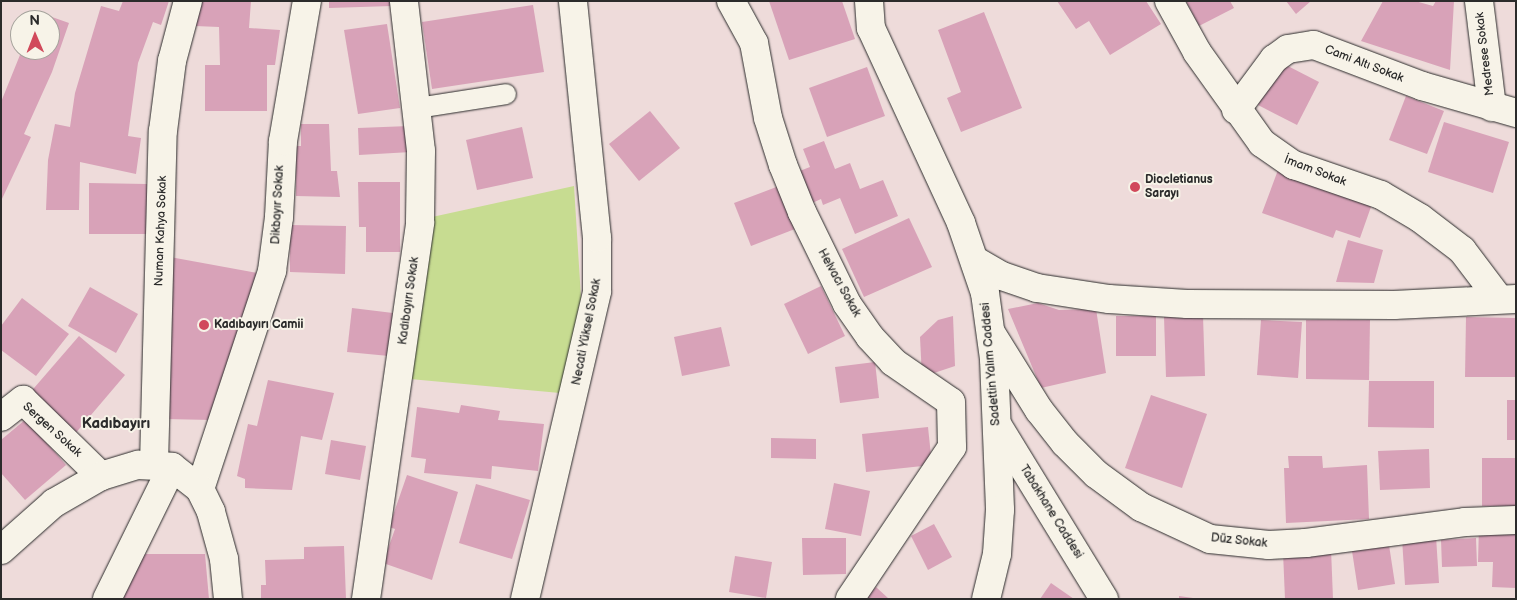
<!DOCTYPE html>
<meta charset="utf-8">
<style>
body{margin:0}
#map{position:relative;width:1517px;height:600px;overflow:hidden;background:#eedbda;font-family:"Balsamiq Sans",sans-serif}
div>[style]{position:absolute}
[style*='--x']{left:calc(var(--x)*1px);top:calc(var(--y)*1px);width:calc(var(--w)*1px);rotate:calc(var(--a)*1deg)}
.green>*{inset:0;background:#c7dc91}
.building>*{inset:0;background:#d8a2b8}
.roads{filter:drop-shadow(0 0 1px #2b2b2b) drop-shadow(0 0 1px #2b2b2b)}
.lane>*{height:20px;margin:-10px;padding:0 10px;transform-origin:10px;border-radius:10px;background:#f7f3e8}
.street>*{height:28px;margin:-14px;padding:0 14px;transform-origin:14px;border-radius:14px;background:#f7f3e8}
.secondary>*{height:28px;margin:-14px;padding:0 14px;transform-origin:14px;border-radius:14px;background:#f7f3e8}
.dots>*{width:14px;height:14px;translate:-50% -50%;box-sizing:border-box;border:2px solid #f7f3e8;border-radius:50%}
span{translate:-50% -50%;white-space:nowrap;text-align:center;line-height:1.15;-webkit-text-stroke:4px #f7f3e8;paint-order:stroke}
.street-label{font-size:12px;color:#2b2b2b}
.poi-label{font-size:12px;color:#2b2b2b;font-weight:700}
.left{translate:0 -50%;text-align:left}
.quarter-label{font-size:15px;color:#2b2b2b;font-weight:700}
.frame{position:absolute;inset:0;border:2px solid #2b2b2b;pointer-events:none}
.north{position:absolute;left:10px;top:10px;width:50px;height:50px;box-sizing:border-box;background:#f7f3e8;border:1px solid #a5a39c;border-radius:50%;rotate:359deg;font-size:14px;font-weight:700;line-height:20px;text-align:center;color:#2b2b2b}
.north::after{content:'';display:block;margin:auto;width:18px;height:22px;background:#d1495b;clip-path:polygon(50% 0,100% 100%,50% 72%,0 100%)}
</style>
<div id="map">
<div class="green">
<div style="clip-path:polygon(574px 186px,581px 298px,560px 393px,410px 379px,432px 217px)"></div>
</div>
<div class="building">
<div style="clip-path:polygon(123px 1px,169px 1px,161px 25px,153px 22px,138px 63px,128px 136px,141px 138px,136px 174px,80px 162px,79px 210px,46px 210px,48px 160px,55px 124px,70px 127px,75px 93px,101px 6px,119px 11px)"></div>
<div style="clip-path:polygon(197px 1px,251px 1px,249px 28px,280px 30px,275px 65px,267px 65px,267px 111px,205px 111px,205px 65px,220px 65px,219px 27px,195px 26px)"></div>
<div style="clip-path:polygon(329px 1px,391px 1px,392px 6px,329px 8px)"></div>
<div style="clip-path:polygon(769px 1px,842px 1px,855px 39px,789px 60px)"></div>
<div style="clip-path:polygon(1057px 1px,1146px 1px,1161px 24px,1110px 55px,1089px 21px,1076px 29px)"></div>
<div style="clip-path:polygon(1186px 1px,1230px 1px,1234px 8px,1199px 26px)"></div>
<div style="clip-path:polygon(1286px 1px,1311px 1px,1296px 14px)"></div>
<div style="clip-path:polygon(1383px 1px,1415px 1px,1433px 6px,1436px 1px,1454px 1px,1450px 70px,1361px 41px)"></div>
<div style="clip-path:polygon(533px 5px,544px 72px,432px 89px,422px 22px)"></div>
<div style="clip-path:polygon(35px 11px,69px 23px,52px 72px,24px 134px,31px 137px,1px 201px,1px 102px,22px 50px,50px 50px,50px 20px,32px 20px)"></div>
<div style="clip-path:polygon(984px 12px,1022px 108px,961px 132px,947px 98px,961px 92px,938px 30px)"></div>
<div style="clip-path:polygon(387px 24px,400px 108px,358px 114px,344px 30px)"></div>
<div style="clip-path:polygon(1280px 62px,1319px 82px,1297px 125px,1258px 105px)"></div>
<div style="clip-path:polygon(867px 67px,885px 116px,827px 137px,809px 88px)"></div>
<div style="clip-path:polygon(1406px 96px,1444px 111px,1427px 154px,1389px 140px)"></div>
<div style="clip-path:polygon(650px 111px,680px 148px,639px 181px,609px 144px)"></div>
<div style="clip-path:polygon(1444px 122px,1509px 142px,1493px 193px,1428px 172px)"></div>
<div style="clip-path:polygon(301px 124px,329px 124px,331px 171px,337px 171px,340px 197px,296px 196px,296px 146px,301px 146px)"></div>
<div style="clip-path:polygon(409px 126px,411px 152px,359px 155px,358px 128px)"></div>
<div style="clip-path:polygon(522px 127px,533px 178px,477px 190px,466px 140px)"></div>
<div style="clip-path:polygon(824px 141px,835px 169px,850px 163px,860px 189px,883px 180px,898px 216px,855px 234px,840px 198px,823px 205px,821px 199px,810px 204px,797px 172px,810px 167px,803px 149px)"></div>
<div style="clip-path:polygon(1278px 170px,1372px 204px,1360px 238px,1336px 230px,1333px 238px,1262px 213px)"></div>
<div style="clip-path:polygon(358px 182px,400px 182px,400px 252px,366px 252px,366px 227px,359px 227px)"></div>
<div style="clip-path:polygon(89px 183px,147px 184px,147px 234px,89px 234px)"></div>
<div style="clip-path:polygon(779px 186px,795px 229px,751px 246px,734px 203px)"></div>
<div style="clip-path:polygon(909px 218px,932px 267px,864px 297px,842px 249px)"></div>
<div style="clip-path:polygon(290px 225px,346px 226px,345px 274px,290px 272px)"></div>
<div style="clip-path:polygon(1348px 240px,1383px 250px,1374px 283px,1336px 282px)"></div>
<div style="clip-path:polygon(170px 257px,258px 273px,212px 420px,165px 419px)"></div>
<div style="clip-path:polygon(821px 286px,845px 336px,808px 354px,784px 304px)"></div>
<div style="clip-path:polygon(90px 287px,138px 314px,116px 353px,68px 326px)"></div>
<div style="clip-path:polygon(22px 298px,69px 334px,36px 376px,1px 350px,1px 326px)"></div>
<div style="clip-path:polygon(1038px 303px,1059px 310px,1096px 309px,1106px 373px,1041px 388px,1008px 309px)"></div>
<div style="clip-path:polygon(352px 308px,393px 313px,389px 356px,347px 352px)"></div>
<div style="clip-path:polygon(953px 316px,955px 366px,922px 377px,920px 337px,938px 320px)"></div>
<div style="clip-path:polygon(1116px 316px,1156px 316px,1156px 356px,1116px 356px)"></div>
<div style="clip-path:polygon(1203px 316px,1205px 376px,1166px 377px,1164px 317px)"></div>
<div style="clip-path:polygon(1466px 317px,1516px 318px,1516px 377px,1465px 377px)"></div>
<div style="clip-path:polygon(1261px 320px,1302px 322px,1298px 378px,1257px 375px)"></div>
<div style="clip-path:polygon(1306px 320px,1370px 320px,1369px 380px,1306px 379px)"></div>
<div style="clip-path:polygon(721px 327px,730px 366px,682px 376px,674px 337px)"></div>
<div style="clip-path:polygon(79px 336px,125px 375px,74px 435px,28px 395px)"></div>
<div style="clip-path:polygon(875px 362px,879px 398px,840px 403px,835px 367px)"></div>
<div style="clip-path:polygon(268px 380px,334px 393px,322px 440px,301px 436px,292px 490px,245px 488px,245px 479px,237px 476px,248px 424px,257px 426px)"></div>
<div style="clip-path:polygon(1369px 381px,1434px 381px,1434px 428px,1368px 427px)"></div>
<div style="clip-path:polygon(1151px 395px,1207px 414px,1182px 488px,1125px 468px)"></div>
<div style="clip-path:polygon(1507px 400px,1516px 400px,1516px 440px,1507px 440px)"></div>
<div style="clip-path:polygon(461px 405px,500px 411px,498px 420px,544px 424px,538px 471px,492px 466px,491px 479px,424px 473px,426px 459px,411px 457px,417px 407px,459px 413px)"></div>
<div style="clip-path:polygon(26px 419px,66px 465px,25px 500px,1px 473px,1px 440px)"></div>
<div style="clip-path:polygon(928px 427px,932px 465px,866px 472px,862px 434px)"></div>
<div style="clip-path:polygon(771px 438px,816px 439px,816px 459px,771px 458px)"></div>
<div style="clip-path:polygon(331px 440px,366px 446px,360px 480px,325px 474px)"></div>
<div style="clip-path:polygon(1429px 449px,1430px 488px,1380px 490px,1378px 451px)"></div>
<div style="clip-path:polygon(1288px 456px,1322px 456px,1323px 468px,1367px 465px,1369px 519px,1286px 523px,1284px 468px,1289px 468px)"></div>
<div style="clip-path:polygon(1482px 458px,1516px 458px,1516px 506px,1482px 506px)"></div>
<div style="clip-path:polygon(407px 475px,458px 492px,432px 580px,383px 563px,395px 529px,389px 527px)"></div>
<div style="clip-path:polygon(834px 483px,870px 491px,861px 536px,825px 529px)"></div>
<div style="clip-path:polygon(476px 484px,530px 500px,512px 559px,459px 543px)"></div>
<div style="clip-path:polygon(934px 524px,952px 557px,928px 570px,911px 536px)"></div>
<div style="clip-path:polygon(1479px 526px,1516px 527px,1516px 588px,1492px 587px,1493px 562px,1478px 562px)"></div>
<div style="clip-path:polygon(1436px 536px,1439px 583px,1405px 585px,1402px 538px)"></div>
<div style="clip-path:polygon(802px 538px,846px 538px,846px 574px,803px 575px)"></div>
<div style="clip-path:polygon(1476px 538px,1477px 566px,1442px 567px,1441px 540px)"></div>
<div style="clip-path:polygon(1389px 545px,1395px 584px,1358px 590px,1352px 551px)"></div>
<div style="clip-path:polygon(344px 546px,346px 599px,261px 599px,261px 585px,266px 585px,265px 560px,304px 559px,304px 547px)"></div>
<div style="clip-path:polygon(1331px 549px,1333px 599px,1285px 599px,1283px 552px)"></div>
<div style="clip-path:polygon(143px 554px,205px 554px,209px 599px,120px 599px)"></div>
<div style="clip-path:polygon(735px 556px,772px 562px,766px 598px,729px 592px)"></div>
<div style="clip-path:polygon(1051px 583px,1074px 599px,1040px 599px)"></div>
<div style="clip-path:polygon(876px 587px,889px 599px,865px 599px)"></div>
<div style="clip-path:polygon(1179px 596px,1193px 598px,1193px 599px,1179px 599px)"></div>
</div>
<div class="roads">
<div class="lane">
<div style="--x:417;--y:108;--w:90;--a:-8.9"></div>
</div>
<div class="street">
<div style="--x:731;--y:1;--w:48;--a:61.3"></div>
<div style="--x:754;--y:43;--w:76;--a:79.4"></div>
<div style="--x:768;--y:118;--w:49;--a:72.3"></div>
<div style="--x:783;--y:165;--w:51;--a:68"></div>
<div style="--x:802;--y:212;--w:102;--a:63.9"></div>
<div style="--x:847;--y:304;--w:40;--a:55.1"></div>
<div style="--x:870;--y:337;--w:34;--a:47"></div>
<div style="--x:893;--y:362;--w:70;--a:34.6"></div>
<div style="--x:951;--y:402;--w:45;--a:88.7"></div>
<div style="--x:952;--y:447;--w:183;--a:123.9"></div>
<div style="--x:1169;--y:1;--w:58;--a:61.2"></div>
<div style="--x:1197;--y:52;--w:112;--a:54.5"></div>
<div style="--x:1262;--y:143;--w:39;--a:35"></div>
<div style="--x:1294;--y:165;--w:92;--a:19"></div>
<div style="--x:1381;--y:195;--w:45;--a:30.5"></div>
<div style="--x:1420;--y:218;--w:53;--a:37.3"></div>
<div style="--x:1462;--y:250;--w:61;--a:52.9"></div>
<div style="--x:1479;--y:1;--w:107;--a:83"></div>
<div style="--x:1236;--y:110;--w:64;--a:-53.3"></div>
<div style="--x:1274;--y:59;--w:17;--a:-36"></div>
<div style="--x:1288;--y:49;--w:26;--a:-9"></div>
<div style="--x:1314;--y:45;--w:116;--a:20.8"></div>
<div style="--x:1422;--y:86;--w:98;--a:16"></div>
<div style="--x:976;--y:261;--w:30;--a:30"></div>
<div style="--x:1002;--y:276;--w:37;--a:19"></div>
<div style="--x:1037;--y:288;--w:73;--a:8.7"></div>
<div style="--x:1109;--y:299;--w:78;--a:3.7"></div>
<div style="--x:1187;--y:304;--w:207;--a:0.3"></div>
<div style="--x:1394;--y:305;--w:122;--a:-2.8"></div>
<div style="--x:991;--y:333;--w:91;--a:58.1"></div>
<div style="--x:1039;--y:410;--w:42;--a:51.8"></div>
<div style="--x:1065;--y:443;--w:44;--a:45"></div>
<div style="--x:1096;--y:474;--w:56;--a:36.3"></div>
<div style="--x:1141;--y:507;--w:76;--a:24.9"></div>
<div style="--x:1210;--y:539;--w:59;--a:5.8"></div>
<div style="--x:1269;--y:545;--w:37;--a:-3"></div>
<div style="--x:1306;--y:543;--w:160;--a:-7.5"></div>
<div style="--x:1465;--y:522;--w:51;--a:-2.2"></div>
<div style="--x:1;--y:417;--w:28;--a:-38"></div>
<div style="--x:23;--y:400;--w:109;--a:44.3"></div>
<div style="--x:998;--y:426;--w:203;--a:58.5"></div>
<div style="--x:154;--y:464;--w:333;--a:-88.5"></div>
<div style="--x:163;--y:131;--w:71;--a:-82.7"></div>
<div style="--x:172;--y:61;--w:62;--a:-75.1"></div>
<div style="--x:200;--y:489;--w:230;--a:-71.7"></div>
<div style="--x:272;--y:271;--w:54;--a:-82.6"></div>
<div style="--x:279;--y:217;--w:76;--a:-87"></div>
<div style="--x:283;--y:141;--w:142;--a:-80.3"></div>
<div style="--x:107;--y:599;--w:147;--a:-63.8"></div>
<div style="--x:366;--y:599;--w:381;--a:-81.8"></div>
<div style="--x:420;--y:222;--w:71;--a:-89.2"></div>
<div style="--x:421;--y:151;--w:151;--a:-96.5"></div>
<div style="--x:525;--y:599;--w:316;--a:-76.8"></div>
<div style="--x:597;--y:291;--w:53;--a:-90"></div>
<div style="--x:597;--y:238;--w:238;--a:-95.8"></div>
</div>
<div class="secondary">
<div style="--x:869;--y:1;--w:27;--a:86"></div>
<div style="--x:871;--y:28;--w:215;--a:65.2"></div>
<div style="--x:961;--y:223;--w:74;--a:71.1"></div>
<div style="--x:985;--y:293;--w:67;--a:82.2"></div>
<div style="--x:994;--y:359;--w:151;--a:87.7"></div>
<div style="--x:1000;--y:510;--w:44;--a:93.9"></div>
<div style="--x:997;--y:554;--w:46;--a:103.7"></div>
<div style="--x:1;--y:550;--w:71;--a:-41.6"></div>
<div style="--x:54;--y:503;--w:54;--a:-29.9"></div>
<div style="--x:101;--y:476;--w:39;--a:-17"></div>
<div style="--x:138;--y:465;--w:34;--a:3"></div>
<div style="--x:172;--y:467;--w:36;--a:38"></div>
<div style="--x:200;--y:489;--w:25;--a:64"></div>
<div style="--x:211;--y:512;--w:49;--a:74.5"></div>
<div style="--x:224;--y:559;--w:40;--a:84.3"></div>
</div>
</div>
<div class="dots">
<div style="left:1135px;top:187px;background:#d1495b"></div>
<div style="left:204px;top:325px;background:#d1495b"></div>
</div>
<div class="street-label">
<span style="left:1485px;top:54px;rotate:-97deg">Medrese Sokak</span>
<span style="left:1364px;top:64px;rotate:21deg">Cami Altı Sokak</span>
<span style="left:1315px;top:171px;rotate:21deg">İmam Sokak</span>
<span style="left:278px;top:205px;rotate:-87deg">Dikbayır Sokak</span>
<span style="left:161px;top:231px;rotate:-88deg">Numan Kahya Sokak</span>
<span style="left:839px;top:283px;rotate:61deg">Helvacı Sokak</span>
<span style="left:409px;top:301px;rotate:-82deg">Kadıbayırı Sokak</span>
<span style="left:587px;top:332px;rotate:-79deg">Necati Yüksel Sokak</span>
<span style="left:991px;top:364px;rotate:-95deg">Sadettin Yalım Caddesi</span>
<span style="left:52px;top:430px;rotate:42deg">Sergen Sokak</span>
<span style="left:1051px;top:512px;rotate:58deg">Tabakhane Caddesi</span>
<span style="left:1239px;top:541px;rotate:6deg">Düz Sokak</span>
</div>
<div class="poi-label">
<span class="left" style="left:1145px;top:187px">Diocletianus<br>Sarayı</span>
<span class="left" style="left:214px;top:325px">Kadıbayırı Camii</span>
</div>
<div class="quarter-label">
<span style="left:116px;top:424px">Kadıbayırı</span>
</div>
<div class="frame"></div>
<div class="north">N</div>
</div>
